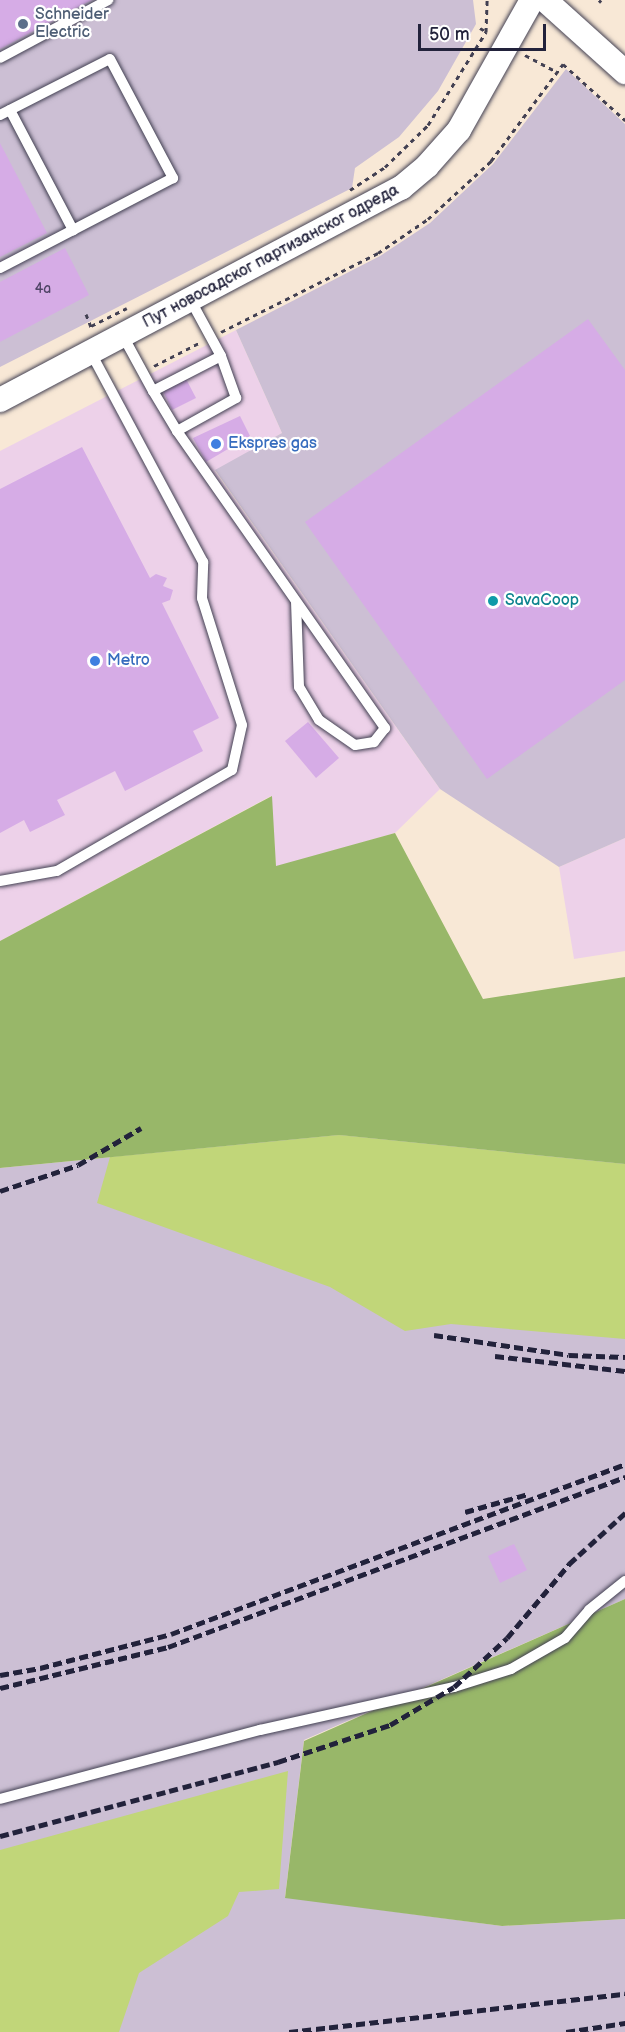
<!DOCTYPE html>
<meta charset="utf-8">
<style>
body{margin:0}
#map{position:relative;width:625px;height:2032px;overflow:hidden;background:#f8e8d6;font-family:"Balsamiq Sans",sans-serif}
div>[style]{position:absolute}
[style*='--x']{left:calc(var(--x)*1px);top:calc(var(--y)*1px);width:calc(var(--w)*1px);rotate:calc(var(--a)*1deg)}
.built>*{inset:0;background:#edd1e9}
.industrial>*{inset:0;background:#ccbfd4}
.green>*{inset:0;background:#c1d679}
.forest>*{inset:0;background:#98b769}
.building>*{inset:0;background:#d6ace6}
.path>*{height:3px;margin-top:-1.5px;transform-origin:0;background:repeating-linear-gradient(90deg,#424052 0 4.5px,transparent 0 9px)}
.roads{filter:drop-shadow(0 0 2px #424052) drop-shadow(0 0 2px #424052)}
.service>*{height:10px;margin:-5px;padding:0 5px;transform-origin:5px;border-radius:5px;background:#fff}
.tertiary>*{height:24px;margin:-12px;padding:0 12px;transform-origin:12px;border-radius:12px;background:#fff}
.rail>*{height:4.5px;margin-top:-2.25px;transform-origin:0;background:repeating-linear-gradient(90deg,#22223b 0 9px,transparent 0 13.5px)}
.dots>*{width:16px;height:16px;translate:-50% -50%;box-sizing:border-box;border:3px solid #fff;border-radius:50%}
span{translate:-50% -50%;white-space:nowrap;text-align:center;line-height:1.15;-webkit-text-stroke:4.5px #fff;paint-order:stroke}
.number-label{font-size:14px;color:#4f4466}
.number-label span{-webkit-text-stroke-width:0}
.service-label{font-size:16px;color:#4e5e75}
.left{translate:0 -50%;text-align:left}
.street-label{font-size:16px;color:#22223b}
.shop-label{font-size:16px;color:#366cbe}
.culture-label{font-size:16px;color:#0d838f}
.scale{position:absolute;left:418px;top:24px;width:128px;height:27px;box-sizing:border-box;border:3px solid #22223b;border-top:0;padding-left:8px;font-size:18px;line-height:21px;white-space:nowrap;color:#22223b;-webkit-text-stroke:4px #fff;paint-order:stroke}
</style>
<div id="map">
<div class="built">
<div style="clip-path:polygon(236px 330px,282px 433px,215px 471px,440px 789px,395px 833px,276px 867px,271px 796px,0 941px,0 451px)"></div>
<div style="clip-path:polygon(625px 838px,625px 951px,574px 959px,559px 867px)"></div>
</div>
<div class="industrial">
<div style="clip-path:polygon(0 0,473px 0,476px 24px,438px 91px,399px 137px,355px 168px,352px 188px,0 367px)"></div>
<div style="clip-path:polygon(566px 69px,625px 124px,625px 838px,559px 867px,440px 789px,215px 470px,282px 433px,236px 330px,380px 256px,430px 223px,493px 164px)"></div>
<div style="clip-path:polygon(339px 1135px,625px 1164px,625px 1599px,304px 1740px,285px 1897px,502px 1926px,625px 1919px,625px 2032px,0 2032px,0 1168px)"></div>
</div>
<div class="green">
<div style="clip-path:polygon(339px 1135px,625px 1164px,625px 1339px,451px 1324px,405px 1331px,330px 1287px,97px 1203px,110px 1157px)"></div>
<div style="clip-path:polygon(288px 1771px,279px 1889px,239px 1892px,228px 1916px,139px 1973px,119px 2032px,0 2032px,0 1850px)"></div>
</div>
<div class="forest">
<div style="clip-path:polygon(272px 796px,276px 866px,395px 833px,483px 999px,625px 977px,625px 1164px,339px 1135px,0 1168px,0 941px)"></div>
<div style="clip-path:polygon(625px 1599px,625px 1919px,502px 1926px,285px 1898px,304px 1741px)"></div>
</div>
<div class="building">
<div style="clip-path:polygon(0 0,92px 0,0 49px)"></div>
<div style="clip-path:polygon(0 143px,47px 233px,0 257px)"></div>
<div style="clip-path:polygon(65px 248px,89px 295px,0 342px,0 282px)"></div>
<div style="clip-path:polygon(588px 319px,625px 370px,625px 680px,487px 779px,305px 522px)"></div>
<div style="clip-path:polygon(185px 377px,196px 398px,172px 410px,162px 389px)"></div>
<div style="clip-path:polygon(240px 416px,250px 436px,206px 462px,193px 438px)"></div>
<div style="clip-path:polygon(82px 447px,150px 578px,156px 574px,167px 578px,163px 586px,173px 590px,170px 600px,162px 603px,219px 718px,193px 731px,203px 751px,125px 791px,115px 771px,57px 800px,65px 815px,30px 832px,24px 820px,0 833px,0 489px)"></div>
<div style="clip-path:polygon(308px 722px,339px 758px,316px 778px,285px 741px)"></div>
<div style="clip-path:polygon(514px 1544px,527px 1570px,500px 1583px,488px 1556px)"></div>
</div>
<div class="path">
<div style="--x:599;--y:0;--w:3;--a:45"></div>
<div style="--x:480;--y:28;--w:8;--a:30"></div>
<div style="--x:525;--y:55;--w:36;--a:28"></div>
<div style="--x:350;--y:190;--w:42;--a:-33.3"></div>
<div style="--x:385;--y:167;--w:60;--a:-44.3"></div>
<div style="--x:428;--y:125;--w:110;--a:-58.1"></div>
<div style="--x:486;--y:32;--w:32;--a:-88"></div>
<div style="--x:86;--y:314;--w:14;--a:69"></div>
<div style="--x:91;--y:326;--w:40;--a:-26.6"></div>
<div style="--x:221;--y:332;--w:176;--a:-26.7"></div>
<div style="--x:378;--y:253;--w:60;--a:-34.2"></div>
<div style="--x:428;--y:219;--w:86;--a:-42.6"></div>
<div style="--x:491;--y:161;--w:121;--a:-53.4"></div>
<div style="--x:563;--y:64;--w:84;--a:42.1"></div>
<div style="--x:154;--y:366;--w:51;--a:-27.1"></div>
</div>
<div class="roads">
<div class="service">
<div style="--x:0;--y:58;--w:123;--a:-28.2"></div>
<div style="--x:10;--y:110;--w:136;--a:62.3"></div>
<div style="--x:0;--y:115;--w:123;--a:-27"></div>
<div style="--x:110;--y:59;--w:135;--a:62.1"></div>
<div style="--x:173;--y:178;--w:195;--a:152.5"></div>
<div style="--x:123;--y:336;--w:63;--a:61.4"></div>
<div style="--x:153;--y:391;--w:76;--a:-27.2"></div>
<div style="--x:221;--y:356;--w:63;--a:-118.6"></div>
<div style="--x:153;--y:391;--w:47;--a:59"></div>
<div style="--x:177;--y:431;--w:363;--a:55"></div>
<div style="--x:385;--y:728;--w:18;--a:128"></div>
<div style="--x:374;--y:742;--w:19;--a:171"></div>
<div style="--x:355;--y:745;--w:44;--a:-145.2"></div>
<div style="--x:319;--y:720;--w:39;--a:-121"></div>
<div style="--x:299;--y:687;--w:85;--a:-92"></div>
<div style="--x:177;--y:431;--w:68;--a:-29.2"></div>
<div style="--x:236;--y:398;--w:45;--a:-109.7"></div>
<div style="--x:0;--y:881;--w:58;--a:-10"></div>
<div style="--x:57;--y:871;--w:202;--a:-30"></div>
<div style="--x:232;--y:770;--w:46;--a:-77.5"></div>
<div style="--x:242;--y:725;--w:133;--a:-107.5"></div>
<div style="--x:202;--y:598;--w:36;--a:-88"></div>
<div style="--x:203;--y:562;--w:237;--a:-118.2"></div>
<div style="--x:0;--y:1799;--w:269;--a:-14.9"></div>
<div style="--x:260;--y:1730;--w:199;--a:-12.5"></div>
<div style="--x:454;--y:1687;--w:60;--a:-17.5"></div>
<div style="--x:511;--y:1669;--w:62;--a:-29.9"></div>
<div style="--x:565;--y:1638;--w:37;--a:-49"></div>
<div style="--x:589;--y:1610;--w:46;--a:-38.9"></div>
</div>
<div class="tertiary">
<div style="--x:545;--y:0;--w:108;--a:42"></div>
<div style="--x:0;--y:400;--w:454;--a:-27.9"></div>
<div style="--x:401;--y:188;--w:34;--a:-40"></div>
<div style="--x:427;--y:166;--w:48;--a:-48.4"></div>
<div style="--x:459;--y:130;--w:149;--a:-60.7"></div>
</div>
</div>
<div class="rail">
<div style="--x:0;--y:1191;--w:82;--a:-18.4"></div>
<div style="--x:78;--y:1165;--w:73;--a:-30.4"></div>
<div style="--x:434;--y:1335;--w:136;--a:8.4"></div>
<div style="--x:569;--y:1355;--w:56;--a:2"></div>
<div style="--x:495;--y:1356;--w:131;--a:6.6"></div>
<div style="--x:465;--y:1512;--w:66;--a:-15.9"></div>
<div style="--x:0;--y:1675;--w:41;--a:-9.9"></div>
<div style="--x:40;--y:1668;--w:135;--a:-14.5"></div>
<div style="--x:171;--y:1634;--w:485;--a:-20.5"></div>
<div style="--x:0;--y:1688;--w:173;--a:-13.7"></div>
<div style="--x:168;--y:1647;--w:488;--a:-20.4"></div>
<div style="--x:0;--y:1836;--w:288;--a:-14.9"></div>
<div style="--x:278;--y:1762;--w:118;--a:-18.3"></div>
<div style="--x:390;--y:1725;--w:74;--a:-30.7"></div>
<div style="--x:454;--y:1687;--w:72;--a:-42.8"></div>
<div style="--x:507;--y:1638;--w:97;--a:-50"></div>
<div style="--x:569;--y:1564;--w:76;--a:-42.3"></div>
<div style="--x:289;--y:2032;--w:338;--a:-6.5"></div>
<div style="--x:566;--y:2032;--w:60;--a:-8.7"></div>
</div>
<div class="dots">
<div style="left:23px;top:24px;background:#5c6f8a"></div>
<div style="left:216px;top:444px;background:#3f7fe0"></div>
<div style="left:493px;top:601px;background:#0f9aa8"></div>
<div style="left:95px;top:661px;background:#3f7fe0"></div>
</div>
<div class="number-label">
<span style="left:43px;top:289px">4a</span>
</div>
<div class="service-label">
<span class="left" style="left:35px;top:24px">Schneider<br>Electric</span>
</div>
<div class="street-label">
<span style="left:271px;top:257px;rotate:-28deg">Пут новосадског партизанског одреда</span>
</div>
<div class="shop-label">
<span class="left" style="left:228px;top:444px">Ekspres gas</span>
<span class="left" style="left:107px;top:661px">Metro</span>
</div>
<div class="culture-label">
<span class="left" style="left:505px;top:601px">SavaCoop</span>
</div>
<div class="scale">50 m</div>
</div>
